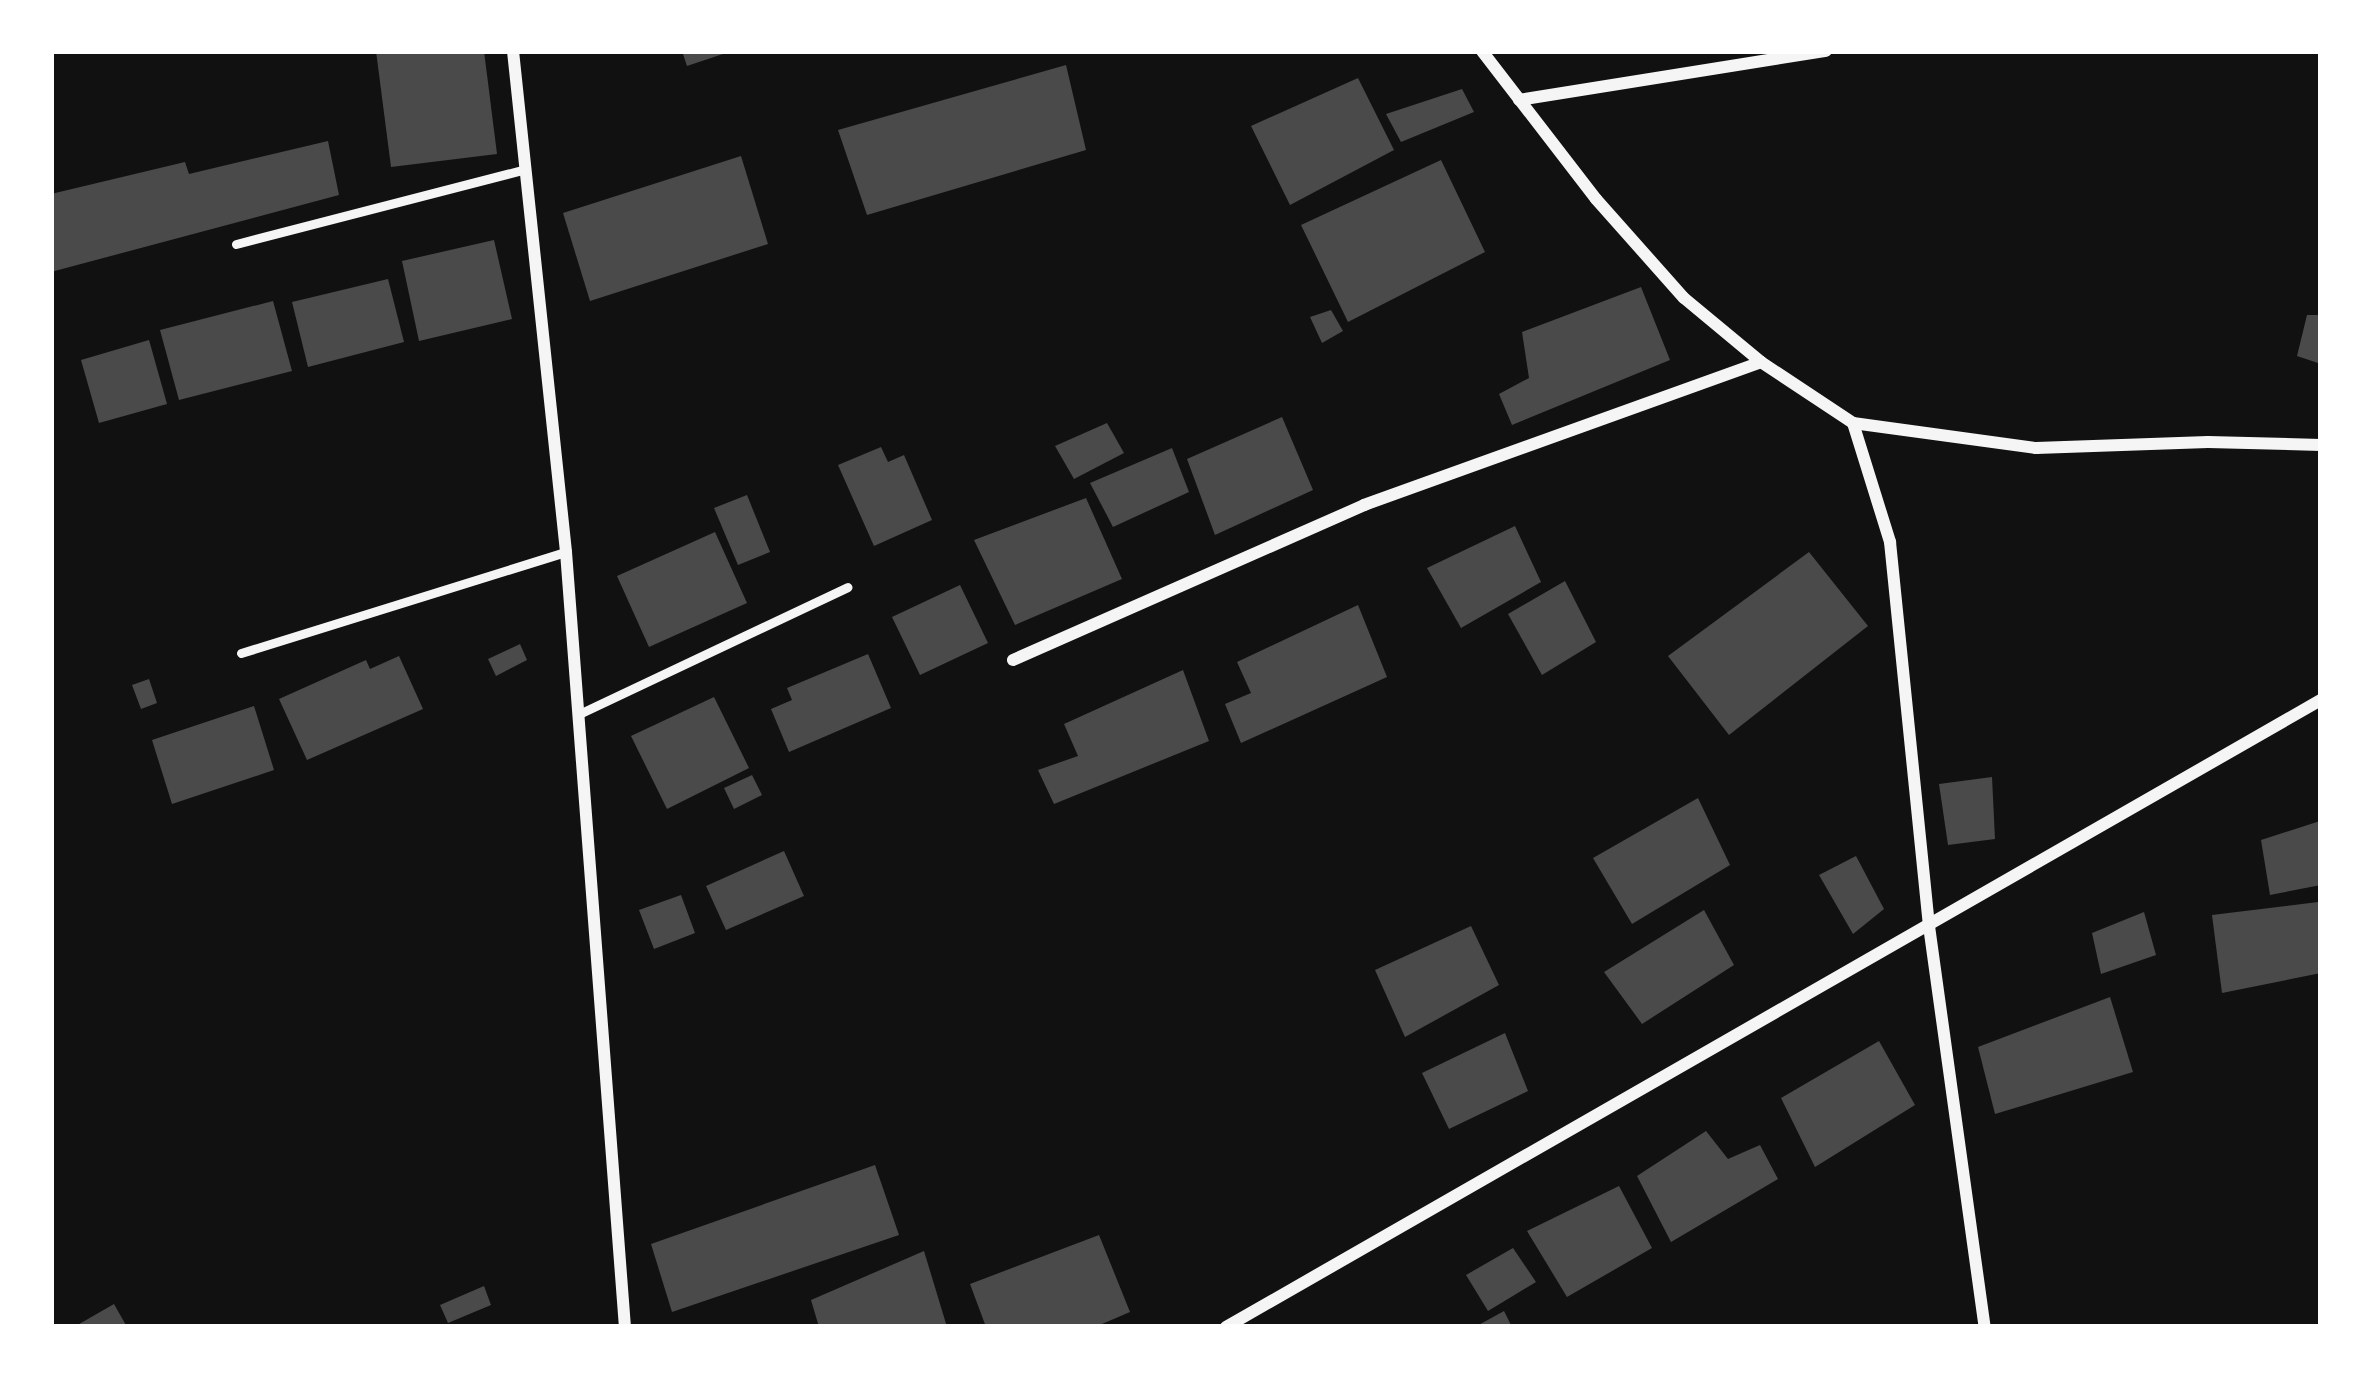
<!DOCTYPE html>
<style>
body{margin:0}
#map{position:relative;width:2372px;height:1378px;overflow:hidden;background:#111;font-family:"Alegreya Sans",sans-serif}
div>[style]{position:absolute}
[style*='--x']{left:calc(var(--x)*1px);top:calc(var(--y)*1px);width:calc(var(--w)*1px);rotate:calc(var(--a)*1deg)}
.building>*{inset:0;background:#4a4a4a}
.service>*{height:9px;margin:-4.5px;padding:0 4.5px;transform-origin:4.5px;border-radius:4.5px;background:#f5f5f5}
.minor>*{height:12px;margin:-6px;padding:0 6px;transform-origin:6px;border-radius:6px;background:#f5f5f5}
span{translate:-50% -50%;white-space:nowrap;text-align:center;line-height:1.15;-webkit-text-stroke:9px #fff;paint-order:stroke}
.frame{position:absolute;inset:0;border:54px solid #fff;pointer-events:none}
</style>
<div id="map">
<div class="building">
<div style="clip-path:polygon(376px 51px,484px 51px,497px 154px,391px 167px)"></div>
<div style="clip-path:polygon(682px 51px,729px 51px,729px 52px,687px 66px)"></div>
<div style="clip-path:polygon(1066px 65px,1086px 150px,867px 215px,838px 130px)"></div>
<div style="clip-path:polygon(1358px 78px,1394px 150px,1290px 205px,1251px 126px)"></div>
<div style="clip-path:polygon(1462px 89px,1474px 112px,1401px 142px,1386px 114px)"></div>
<div style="clip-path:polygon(328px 141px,339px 195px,51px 272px,51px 194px,185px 162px,189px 174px)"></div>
<div style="clip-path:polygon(741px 156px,768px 244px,590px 301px,563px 213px)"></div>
<div style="clip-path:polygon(1441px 160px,1485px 252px,1348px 322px,1301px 225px)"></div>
<div style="clip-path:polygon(494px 240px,512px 319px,419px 341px,402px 261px)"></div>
<div style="clip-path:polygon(388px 279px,404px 342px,308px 367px,292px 302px)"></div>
<div style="clip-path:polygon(1641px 287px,1670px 360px,1512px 425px,1499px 394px,1529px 378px,1522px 332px)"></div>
<div style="clip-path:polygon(273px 301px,292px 371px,179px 400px,160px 330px)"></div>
<div style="clip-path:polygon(1331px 310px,1343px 331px,1322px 343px,1310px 317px)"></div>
<div style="clip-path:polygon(2307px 315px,2321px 315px,2321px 364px,2297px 356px)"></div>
<div style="clip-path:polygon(149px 340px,167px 404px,99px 423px,81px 360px)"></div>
<div style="clip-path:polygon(1282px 417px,1313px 490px,1215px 535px,1187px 459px)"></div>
<div style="clip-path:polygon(1107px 423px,1124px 453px,1074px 479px,1055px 446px)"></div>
<div style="clip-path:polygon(881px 447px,888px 462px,904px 455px,932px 520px,874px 546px,838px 465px)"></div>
<div style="clip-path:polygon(1172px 448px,1189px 492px,1113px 527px,1090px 483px)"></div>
<div style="clip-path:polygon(747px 495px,770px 552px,738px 565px,714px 508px)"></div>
<div style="clip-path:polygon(1086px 498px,1122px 579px,1015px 625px,974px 540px)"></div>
<div style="clip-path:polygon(1515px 526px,1541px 582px,1461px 628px,1427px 568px)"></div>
<div style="clip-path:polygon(715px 532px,747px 603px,649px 647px,617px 576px)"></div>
<div style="clip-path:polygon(1809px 552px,1868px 626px,1729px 735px,1668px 656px)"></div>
<div style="clip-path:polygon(1565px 581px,1596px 642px,1542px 675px,1508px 614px)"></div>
<div style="clip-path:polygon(960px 585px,988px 643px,920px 675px,892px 617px)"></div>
<div style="clip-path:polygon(1358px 605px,1387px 677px,1241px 743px,1225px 704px,1251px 693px,1237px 662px)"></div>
<div style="clip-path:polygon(520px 644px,527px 660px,496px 676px,488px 659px)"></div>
<div style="clip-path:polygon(868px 654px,891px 708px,789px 752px,771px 709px,792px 700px,787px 688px)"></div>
<div style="clip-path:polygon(399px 656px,423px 709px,307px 760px,279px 699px,366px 660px,370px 669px)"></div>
<div style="clip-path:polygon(1183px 670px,1209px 741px,1054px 804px,1038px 770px,1078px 756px,1064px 724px)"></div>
<div style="clip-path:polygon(149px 679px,157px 703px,141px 709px,132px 685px)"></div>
<div style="clip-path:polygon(714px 697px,749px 768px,667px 809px,631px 736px)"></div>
<div style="clip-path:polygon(254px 706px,274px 770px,172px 804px,152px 740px)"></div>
<div style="clip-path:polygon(752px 775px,762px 795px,734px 809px,724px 788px)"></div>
<div style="clip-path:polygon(1992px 777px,1995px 839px,1948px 845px,1939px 784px)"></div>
<div style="clip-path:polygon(1698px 798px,1730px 865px,1632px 924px,1593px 858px)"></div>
<div style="clip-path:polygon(2320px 821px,2321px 885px,2270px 895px,2261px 840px)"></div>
<div style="clip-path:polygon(784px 851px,804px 896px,726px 930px,706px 886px)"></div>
<div style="clip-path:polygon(1856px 856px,1884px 909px,1853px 934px,1819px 875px)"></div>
<div style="clip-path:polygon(681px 895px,695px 933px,654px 949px,639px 910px)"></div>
<div style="clip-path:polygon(2318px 902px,2321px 973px,2222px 993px,2212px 915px)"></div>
<div style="clip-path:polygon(1704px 910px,1734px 965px,1642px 1024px,1604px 972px)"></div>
<div style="clip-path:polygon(2144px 912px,2156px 955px,2101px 974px,2092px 933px)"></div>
<div style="clip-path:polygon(1471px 926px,1499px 985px,1405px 1037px,1375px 970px)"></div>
<div style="clip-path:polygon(2110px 997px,2133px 1072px,1995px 1114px,1978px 1047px)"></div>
<div style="clip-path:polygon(1505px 1033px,1528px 1091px,1449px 1129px,1422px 1073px)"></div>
<div style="clip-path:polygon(1879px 1041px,1915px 1105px,1815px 1167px,1781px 1098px)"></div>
<div style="clip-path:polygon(1706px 1131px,1728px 1159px,1760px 1145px,1778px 1179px,1671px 1242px,1637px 1176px)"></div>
<div style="clip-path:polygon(875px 1165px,899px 1235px,672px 1312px,651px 1244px)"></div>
<div style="clip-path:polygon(1619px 1186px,1652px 1248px,1567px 1297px,1527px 1231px)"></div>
<div style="clip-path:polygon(1099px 1235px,1130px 1312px,1095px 1327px,986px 1327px,970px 1284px)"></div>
<div style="clip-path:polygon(1513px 1248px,1536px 1282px,1488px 1311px,1466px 1275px)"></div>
<div style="clip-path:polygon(924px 1251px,947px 1327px,819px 1327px,811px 1300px)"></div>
<div style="clip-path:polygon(484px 1286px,491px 1305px,448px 1323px,440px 1305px)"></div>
<div style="clip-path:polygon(114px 1304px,127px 1327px,74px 1327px)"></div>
<div style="clip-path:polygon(1504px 1311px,1512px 1327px,1475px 1327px)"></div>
</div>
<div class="service">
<div style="--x:236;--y:244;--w:299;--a:-14.5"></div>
<div style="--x:241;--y:653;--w:340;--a:-17.3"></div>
<div style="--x:579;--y:714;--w:297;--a:-25.3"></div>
</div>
<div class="minor">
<div style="--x:513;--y:51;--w:504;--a:83.96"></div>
<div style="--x:566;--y:552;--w:777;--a:85.65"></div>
<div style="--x:1482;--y:51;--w:187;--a:52.4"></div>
<div style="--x:1596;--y:199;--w:132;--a:48.4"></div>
<div style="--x:1684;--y:298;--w:100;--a:39.7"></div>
<div style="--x:1761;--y:362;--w:110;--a:33.5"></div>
<div style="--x:1853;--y:423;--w:185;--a:7.8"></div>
<div style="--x:2036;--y:448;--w:172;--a:-2"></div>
<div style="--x:2208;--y:442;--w:113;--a:1.5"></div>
<div style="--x:1519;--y:100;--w:311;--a:-9.1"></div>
<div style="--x:1853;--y:423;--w:125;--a:72.7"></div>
<div style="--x:1890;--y:542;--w:386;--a:84.2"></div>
<div style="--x:1929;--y:926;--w:405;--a:82.1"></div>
<div style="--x:1013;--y:660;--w:384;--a:-23.8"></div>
<div style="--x:1364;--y:505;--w:422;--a:-19.8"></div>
<div style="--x:1226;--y:1327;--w:1262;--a:-29.8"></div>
</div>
<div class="frame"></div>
</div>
